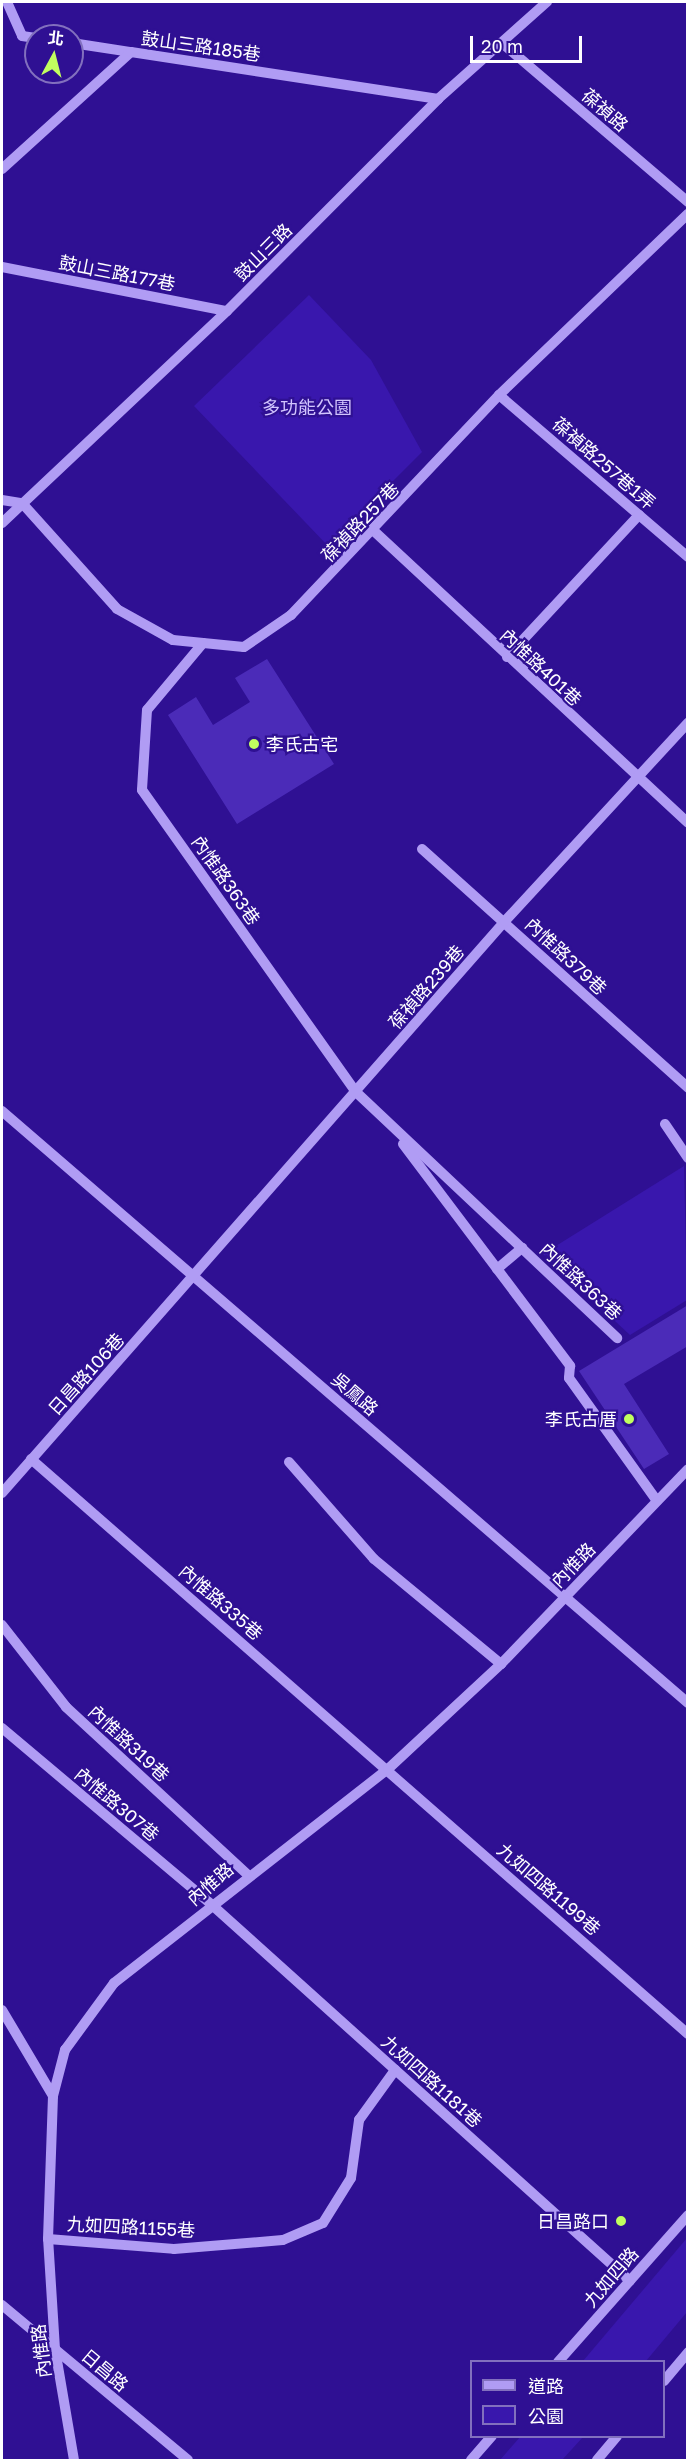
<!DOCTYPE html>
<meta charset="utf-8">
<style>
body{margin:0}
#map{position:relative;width:689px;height:2462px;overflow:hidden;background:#2f1093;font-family:"Golos Text","Noto Sans TC",sans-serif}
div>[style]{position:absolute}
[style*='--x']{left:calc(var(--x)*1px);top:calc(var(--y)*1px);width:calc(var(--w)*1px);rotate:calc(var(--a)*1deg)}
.green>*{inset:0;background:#3917ad}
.building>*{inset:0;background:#4b2bb8}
.minor>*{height:10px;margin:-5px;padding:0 5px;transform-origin:5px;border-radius:5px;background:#b09cf4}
.dots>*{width:16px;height:16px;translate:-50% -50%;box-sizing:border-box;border:3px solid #2f1093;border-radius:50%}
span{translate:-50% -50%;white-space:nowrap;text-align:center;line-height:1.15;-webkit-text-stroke:4.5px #2f1093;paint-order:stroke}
.street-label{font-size:18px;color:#fff}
.park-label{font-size:18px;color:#d1c4fe}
.poi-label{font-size:18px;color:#fff}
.left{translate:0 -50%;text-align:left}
.right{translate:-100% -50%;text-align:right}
.frame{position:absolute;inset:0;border:3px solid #fff;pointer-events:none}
.legend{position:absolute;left:470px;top:2360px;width:195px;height:78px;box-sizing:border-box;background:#2f1093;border:2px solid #8270be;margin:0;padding:8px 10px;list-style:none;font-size:18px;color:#fff}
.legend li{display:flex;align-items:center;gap:12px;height:30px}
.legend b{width:30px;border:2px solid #8270be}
.north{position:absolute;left:24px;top:24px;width:60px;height:60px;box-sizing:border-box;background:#2f1093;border:2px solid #8270be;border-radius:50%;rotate:7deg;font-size:16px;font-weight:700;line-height:24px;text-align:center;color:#fff}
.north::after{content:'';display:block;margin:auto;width:21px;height:27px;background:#c1ff5f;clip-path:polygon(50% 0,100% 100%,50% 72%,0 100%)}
.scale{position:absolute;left:470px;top:36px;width:112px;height:27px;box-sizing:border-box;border:3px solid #fff;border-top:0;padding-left:8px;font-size:18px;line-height:21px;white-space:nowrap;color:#fff;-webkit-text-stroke:4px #2f1093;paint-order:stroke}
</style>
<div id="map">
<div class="green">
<div style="clip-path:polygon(309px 295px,371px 360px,422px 452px,328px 546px,194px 406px)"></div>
<div style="clip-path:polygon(684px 1166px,687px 1300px,630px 1335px,543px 1254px)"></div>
<div style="clip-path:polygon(687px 2238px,687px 2312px,646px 2361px,583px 2361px)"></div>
<div style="clip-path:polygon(520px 2437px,520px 2436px,583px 2437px,562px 2460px,500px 2460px)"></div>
</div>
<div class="building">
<div style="clip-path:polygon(267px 659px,334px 764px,237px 824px,168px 715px,196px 697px,213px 725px,250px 702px,235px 678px)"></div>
<div style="clip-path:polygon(688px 1305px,688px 1346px,624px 1384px,669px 1454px,644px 1469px,579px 1371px)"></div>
</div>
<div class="minor">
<div style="--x:7;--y:2;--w:37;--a:66"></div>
<div style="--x:22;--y:36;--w:14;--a:8"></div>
<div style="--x:72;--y:43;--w:60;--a:8.7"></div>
<div style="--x:502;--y:43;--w:245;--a:40.5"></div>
<div style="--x:2;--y:169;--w:174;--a:-42.2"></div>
<div style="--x:131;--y:52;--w:311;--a:8.7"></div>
<div style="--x:2;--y:267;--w:229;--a:11.1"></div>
<div style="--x:499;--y:395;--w:249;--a:40.6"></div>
<div style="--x:2;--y:500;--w:20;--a:9"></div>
<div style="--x:22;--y:503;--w:142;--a:48.1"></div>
<div style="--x:117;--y:609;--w:64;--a:29"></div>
<div style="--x:173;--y:640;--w:71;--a:5.6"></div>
<div style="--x:244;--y:647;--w:57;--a:-34.2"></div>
<div style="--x:291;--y:615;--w:303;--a:-46.6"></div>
<div style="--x:499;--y:395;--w:262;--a:-43.8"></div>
<div style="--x:2;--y:523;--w:309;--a:-43.3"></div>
<div style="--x:227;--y:311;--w:299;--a:-45.1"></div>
<div style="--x:438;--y:99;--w:146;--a:-41.7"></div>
<div style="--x:375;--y:532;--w:427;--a:42.9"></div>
<div style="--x:203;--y:643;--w:87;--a:129.9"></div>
<div style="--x:147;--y:710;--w:80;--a:93.6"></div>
<div style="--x:142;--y:790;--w:370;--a:54.7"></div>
<div style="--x:356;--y:1092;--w:359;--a:43.3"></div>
<div style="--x:507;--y:657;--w:194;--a:-47.1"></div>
<div style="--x:422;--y:849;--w:358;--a:41.9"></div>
<div style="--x:2;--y:1111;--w:906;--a:40.79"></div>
<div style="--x:665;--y:1124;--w:41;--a:55.9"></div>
<div style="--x:403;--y:1144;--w:278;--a:53"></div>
<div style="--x:570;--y:1366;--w:12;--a:95"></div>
<div style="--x:569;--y:1378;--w:151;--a:54.4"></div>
<div style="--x:497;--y:1269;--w:33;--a:-40"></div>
<div style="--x:31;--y:1459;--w:873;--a:41.19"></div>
<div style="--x:289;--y:1462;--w:129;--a:48.8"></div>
<div style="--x:374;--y:1559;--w:165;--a:39.6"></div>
<div style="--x:2;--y:1493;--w:762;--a:-48.67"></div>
<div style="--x:505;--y:921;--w:270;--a:-47.3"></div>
<div style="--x:2;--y:1625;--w:104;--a:52"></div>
<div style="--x:66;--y:1707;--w:246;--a:42.7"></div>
<div style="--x:2;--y:1728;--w:275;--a:40.1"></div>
<div style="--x:212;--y:1905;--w:562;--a:41.97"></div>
<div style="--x:2;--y:2010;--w:100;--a:59.3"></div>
<div style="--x:48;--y:2239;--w:126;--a:4.5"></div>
<div style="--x:174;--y:2249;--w:109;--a:-4.7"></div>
<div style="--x:283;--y:2240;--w:43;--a:-23"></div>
<div style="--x:323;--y:2223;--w:53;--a:-58.1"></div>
<div style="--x:351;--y:2178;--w:59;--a:-82.1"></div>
<div style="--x:359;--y:2120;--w:62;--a:-54.2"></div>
<div style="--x:2;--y:2305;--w:242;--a:39.8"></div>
<div style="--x:558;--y:2362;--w:196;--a:-48.5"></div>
<div style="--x:664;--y:2381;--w:38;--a:-50"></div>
<div style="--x:74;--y:2460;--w:113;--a:-99.7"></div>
<div style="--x:55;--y:2349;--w:110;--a:-93.6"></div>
<div style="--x:48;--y:2239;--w:143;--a:-88"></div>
<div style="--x:53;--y:2096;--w:48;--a:-75.4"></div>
<div style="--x:65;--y:2050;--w:83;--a:-53.8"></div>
<div style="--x:114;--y:1983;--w:348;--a:-38"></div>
<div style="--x:388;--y:1769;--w:154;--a:-42.9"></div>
<div style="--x:501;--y:1664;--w:270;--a:-46.2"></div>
<div style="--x:471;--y:2460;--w:32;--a:-49"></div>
<div style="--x:597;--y:2460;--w:31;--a:-50"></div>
</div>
<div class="dots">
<div style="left:254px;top:744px;background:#c1ff5f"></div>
<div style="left:629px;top:1419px;background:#c1ff5f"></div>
<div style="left:621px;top:2221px;background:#c1ff5f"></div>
</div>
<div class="street-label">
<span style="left:201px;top:46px;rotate:8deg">鼓山三路185巷</span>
<span style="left:605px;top:110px;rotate:41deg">葆禎路</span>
<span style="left:263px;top:252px;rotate:-45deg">鼓山三路</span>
<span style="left:117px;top:273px;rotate:11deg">鼓山三路177巷</span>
<span style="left:604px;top:463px;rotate:41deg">葆禎路257巷1弄</span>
<span style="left:360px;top:522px;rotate:-46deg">葆禎路257巷</span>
<span style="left:541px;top:667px;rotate:43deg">內惟路401巷</span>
<span style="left:226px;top:880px;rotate:55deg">內惟路363巷</span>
<span style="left:566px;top:956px;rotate:43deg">內惟路379巷</span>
<span style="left:426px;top:987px;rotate:-49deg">葆禎路239巷</span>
<span style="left:581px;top:1281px;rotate:43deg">內惟路363巷</span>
<span style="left:86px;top:1374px;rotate:-48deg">日昌路106巷</span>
<span style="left:355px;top:1394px;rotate:41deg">吳鳳路</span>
<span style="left:573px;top:1565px;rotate:-46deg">內惟路</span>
<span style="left:221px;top:1602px;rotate:41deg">內惟路335巷</span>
<span style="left:129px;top:1743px;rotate:43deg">內惟路319巷</span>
<span style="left:117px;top:1804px;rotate:40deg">內惟路307巷</span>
<span style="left:210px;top:1884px;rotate:-41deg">內惟路</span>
<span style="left:549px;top:1889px;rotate:41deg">九如四路1199巷</span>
<span style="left:432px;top:2081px;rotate:42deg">九如四路1181巷</span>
<span style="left:131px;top:2227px;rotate:3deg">九如四路1155巷</span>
<span style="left:611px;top:2277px;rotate:-49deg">九如四路</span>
<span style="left:41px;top:2351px;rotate:-97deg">內惟路</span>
<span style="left:105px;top:2370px;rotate:40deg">日昌路</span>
</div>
<div class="park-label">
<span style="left:307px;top:407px">多功能公園</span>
</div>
<div class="poi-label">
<span class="left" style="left:266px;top:744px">李氏古宅</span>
<span class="right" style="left:617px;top:1419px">李氏古厝</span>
<span class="right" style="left:609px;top:2221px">日昌路口</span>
</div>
<div class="frame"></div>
<ul class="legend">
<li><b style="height:8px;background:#b09cf4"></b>道路</li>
<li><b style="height:16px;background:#3917ad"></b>公園</li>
</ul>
<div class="north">北</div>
<div class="scale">20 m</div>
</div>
